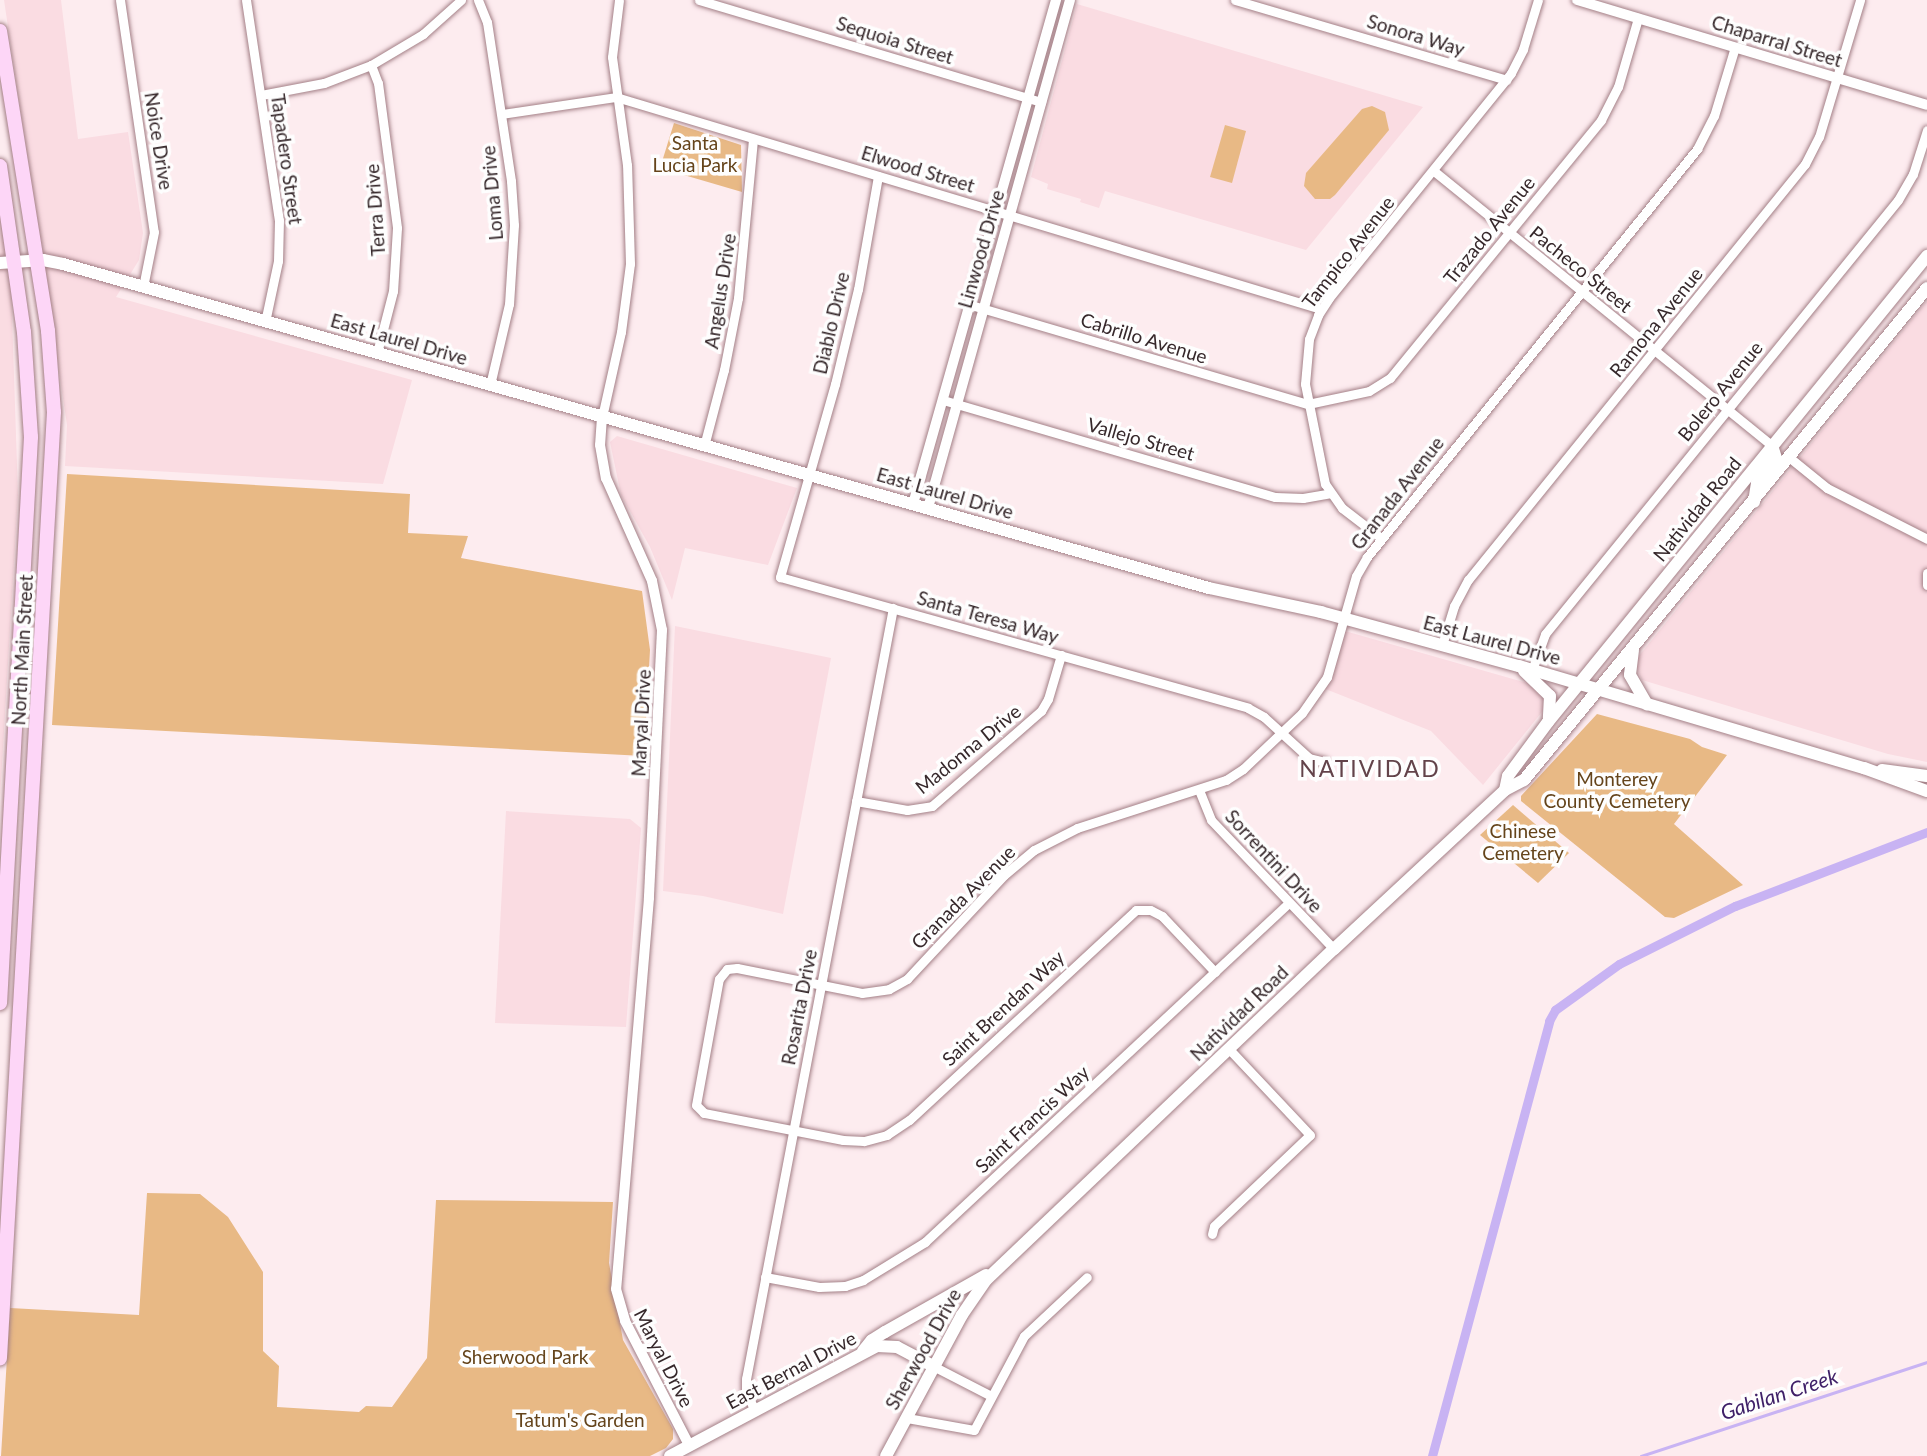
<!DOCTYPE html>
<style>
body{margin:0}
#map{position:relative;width:1927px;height:1456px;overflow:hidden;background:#fdecef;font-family:Lato,sans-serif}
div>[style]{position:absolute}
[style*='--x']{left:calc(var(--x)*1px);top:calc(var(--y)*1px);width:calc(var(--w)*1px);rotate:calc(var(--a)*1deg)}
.built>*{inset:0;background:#fadce2}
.green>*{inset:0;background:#e8b985}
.stream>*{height:2.5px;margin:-1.25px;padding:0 1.25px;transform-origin:1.25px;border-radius:1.25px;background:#c8b3f3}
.canal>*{height:9px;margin:-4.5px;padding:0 4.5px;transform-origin:4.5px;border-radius:4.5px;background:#c8b3f3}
.roads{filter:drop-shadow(0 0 2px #a37f86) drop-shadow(0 0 2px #a37f86)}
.minor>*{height:9px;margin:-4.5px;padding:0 4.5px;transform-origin:4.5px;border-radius:4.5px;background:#fff}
.tertiary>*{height:10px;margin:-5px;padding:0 5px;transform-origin:5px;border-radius:5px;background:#fff}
.secondary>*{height:12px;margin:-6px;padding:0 6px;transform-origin:6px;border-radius:6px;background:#fff}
.primary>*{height:14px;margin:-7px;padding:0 7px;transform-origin:7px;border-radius:7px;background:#fdd6f7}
span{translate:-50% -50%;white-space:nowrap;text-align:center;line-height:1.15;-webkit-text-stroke:7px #fefefe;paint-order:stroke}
.street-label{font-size:19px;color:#36282b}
.park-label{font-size:19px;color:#65441b}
.water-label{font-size:21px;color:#3f2068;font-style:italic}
.quarter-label{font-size:23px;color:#63434a;letter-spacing:2px}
</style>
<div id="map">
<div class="built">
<div style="clip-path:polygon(4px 0,61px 0,78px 139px,128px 132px,143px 233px,139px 260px,116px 297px,412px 380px,383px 484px,65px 466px,67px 425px)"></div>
<div style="clip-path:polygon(1077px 4px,1423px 107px,1306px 250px,1105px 191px,1099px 208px,1080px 202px,1081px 199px,1047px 189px,1048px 184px,1031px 177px)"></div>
<div style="clip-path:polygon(0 216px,11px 287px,18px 495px,0 798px)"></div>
<div style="clip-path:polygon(1927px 301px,1927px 762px,1888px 754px,1642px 680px,1635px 664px,1638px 657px)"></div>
<div style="clip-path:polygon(617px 436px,797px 488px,768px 565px,685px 548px,672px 600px,650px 547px,621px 495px,610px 442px)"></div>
<div style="clip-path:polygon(675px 626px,831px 658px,783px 914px,703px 896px,663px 891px)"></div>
<div style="clip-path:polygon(1345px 631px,1558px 692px,1483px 785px,1431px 731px,1323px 688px)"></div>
<div style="clip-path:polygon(506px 811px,630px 819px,641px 828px,626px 1027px,495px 1023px)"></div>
</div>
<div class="green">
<div style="clip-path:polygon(1372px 106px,1385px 112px,1389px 130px,1335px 195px,1330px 199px,1315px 199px,1304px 186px,1306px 173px,1362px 109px)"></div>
<div style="clip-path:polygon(674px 123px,741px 145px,742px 192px,660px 168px)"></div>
<div style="clip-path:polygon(1225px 125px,1246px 131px,1232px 183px,1210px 177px)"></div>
<div style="clip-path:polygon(67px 474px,410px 494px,408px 533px,468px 536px,461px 558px,642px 591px,650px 650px,644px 756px,52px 725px)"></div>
<div style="clip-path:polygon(1597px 714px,1690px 739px,1702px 747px,1727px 755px,1674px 824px,1743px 885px,1674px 918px,1665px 917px,1521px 801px,1521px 796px)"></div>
<div style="clip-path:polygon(1513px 805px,1569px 853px,1538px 883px,1480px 835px)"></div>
<div style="clip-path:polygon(147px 1193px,200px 1194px,228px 1217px,263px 1272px,263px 1351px,279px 1366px,277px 1407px,359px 1412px,366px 1406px,392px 1407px,427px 1358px,436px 1200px,613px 1202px,609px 1263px,623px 1340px,673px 1429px,673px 1439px,666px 1448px,650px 1456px,1px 1456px,10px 1308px,139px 1315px)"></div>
</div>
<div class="stream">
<div style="--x:1641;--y:1456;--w:301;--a:-18.2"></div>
</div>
<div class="canal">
<div style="--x:1432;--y:1456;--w:450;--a:-74.9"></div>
<div style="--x:1549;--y:1021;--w:13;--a:-61"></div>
<div style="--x:1555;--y:1010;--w:79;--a:-35.7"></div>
<div style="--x:1619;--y:964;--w:130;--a:-26.6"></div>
<div style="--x:1735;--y:906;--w:206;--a:-21.1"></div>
</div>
<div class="roads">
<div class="minor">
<div style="--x:120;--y:0;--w:234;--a:81.7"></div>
<div style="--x:154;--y:232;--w:56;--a:101.3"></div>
<div style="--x:246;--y:0;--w:222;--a:81.5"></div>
<div style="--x:279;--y:220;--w:41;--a:91.4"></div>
<div style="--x:278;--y:261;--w:62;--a:102"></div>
<div style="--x:478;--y:0;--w:24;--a:68"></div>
<div style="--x:487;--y:22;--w:161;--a:81.4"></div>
<div style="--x:511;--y:181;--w:44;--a:86.1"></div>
<div style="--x:514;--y:225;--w:79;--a:93.6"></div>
<div style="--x:509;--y:304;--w:83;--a:103.2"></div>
<div style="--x:699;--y:0;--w:357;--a:16.6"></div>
<div style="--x:1235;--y:0;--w:283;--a:16.4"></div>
<div style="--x:371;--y:65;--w:19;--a:69"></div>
<div style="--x:378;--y:83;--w:146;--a:82.5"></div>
<div style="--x:397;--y:228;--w:63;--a:93.6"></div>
<div style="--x:393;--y:291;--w:64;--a:104.5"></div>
<div style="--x:261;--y:95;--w:64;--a:-10.8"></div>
<div style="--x:324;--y:83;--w:50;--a:-21"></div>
<div style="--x:371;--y:65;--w:61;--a:-30.8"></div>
<div style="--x:423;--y:34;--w:51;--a:-41.8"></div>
<div style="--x:502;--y:114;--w:115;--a:-8.5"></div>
<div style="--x:616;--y:97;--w:736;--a:16.74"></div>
<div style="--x:1434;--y:171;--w:436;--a:39.1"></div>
<div style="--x:878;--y:176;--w:115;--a:100"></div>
<div style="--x:858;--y:289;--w:98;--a:103.6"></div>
<div style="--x:835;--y:384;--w:201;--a:105.9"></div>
<div style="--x:780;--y:577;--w:486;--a:15.6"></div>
<div style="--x:1248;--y:708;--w:18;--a:29"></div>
<div style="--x:1264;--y:717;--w:61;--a:42.3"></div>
<div style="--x:1309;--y:758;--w:16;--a:14"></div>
<div style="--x:971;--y:305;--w:351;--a:16.4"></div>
<div style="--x:1308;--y:404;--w:62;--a:-12"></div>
<div style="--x:1369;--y:391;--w:25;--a:-32"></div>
<div style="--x:1390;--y:378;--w:333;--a:-50.7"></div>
<div style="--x:1601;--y:120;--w:37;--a:-63"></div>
<div style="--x:1618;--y:87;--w:72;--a:-73.8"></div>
<div style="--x:943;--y:400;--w:346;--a:16.3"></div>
<div style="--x:1275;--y:497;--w:28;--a:2"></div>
<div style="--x:1303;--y:498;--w:27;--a:-10"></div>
<div style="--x:602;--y:417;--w:87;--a:-77.4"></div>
<div style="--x:621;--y:332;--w:69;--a:-82.5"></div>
<div style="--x:630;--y:264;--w:99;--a:-91.7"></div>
<div style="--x:627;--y:165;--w:109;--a:-97.9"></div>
<div style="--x:612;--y:57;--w:57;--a:-83"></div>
<div style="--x:704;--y:446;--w:79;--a:-75.3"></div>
<div style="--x:724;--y:370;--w:73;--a:-79"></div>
<div style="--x:738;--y:298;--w:160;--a:-84.6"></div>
<div style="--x:1790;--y:458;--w:48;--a:39"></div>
<div style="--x:1827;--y:488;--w:112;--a:27"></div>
<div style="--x:1381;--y:538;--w:49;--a:-142.4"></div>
<div style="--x:1342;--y:508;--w:29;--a:-125"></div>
<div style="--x:1325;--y:484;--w:102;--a:-101.3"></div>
<div style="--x:1305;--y:384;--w:45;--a:-84.9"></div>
<div style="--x:1309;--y:339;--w:26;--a:-69"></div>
<div style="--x:1318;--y:315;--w:20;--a:-57"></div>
<div style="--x:1329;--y:298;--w:289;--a:-51"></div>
<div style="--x:1511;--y:73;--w:27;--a:-63"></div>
<div style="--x:1523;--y:49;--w:51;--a:-73"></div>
<div style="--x:1927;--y:573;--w:12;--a:90"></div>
<div style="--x:1442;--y:645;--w:41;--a:-72.9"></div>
<div style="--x:1454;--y:606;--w:30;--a:-62"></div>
<div style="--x:1468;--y:580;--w:535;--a:-50.99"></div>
<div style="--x:1805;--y:164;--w:30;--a:-63"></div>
<div style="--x:1819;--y:137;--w:143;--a:-73.3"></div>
<div style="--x:1532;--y:670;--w:38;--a:-70"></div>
<div style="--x:1545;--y:634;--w:559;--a:-50.88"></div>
<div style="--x:1898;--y:200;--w:30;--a:-60"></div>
<div style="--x:1913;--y:174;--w:46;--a:-72.3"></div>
<div style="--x:1199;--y:790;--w:32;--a:68"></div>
<div style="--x:1211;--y:820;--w:178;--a:46.4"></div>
<div style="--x:856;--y:801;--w:52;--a:10"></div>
<div style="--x:907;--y:810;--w:25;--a:-9"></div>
<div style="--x:932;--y:806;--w:145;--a:-41.1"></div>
<div style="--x:1041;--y:711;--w:14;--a:-60"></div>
<div style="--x:1048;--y:699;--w:46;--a:-73.5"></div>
<div style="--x:1215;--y:972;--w:77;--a:-133.4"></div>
<div style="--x:1162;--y:916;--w:13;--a:-153"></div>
<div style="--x:1150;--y:910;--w:14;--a:180"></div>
<div style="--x:1136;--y:910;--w:309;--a:137.2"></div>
<div style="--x:909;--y:1120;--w:27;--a:146"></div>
<div style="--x:887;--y:1135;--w:24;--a:165"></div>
<div style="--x:864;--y:1141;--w:21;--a:-177"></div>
<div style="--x:843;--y:1140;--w:142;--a:-169"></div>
<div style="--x:704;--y:1113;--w:11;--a:-135"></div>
<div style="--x:696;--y:1105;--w:128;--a:-79.7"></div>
<div style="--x:719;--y:979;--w:13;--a:-51"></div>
<div style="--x:727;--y:969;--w:10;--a:-6"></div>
<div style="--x:737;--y:968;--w:127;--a:11.3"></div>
<div style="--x:862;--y:993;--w:27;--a:-8"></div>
<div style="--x:889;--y:989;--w:21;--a:-29"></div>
<div style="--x:907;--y:979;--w:142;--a:-47"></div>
<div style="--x:1004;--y:875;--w:39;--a:-40"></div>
<div style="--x:1034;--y:850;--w:48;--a:-27.1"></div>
<div style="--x:1077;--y:828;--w:157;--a:-17.9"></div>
<div style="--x:1226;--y:780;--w:20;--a:-33"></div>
<div style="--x:1243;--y:769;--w:81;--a:-43.5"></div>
<div style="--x:1302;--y:713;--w:44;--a:-55.2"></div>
<div style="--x:1327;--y:677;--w:105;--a:-74"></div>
<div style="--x:1356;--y:576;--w:22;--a:-60"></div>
<div style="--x:1367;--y:557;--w:525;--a:-51.03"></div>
<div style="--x:1697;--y:149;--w:37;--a:-63"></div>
<div style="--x:1714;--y:116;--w:72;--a:-73.1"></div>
<div style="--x:1212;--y:1234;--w:8;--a:-76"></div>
<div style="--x:1214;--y:1226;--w:132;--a:-43.5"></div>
<div style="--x:1310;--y:1135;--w:118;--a:-133.3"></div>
<div style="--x:765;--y:1277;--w:55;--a:10.5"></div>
<div style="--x:819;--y:1287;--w:26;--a:-2"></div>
<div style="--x:845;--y:1286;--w:19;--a:-18"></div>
<div style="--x:863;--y:1280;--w:73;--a:-31.5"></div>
<div style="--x:925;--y:1242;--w:497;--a:-43"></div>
<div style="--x:933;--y:1366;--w:65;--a:27.3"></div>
<div style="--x:755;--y:1411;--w:21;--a:-115"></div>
<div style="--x:746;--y:1392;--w:13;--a:-90"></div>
<div style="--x:746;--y:1379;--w:785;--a:-79.21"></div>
<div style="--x:907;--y:1418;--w:68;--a:10.2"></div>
<div style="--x:974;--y:1430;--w:106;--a:-62"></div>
<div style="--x:1024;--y:1336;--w:86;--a:-43.1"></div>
</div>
<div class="tertiary">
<div style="--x:1577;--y:0;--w:365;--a:16.7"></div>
<div style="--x:602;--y:417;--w:28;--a:94"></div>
<div style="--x:600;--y:445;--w:34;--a:80"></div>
<div style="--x:606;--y:478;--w:113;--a:65.9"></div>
<div style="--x:652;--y:581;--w:50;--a:78.5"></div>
<div style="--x:662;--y:630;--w:268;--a:92.8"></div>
<div style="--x:649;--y:898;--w:392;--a:94.8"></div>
<div style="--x:616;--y:1289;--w:33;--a:74"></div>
<div style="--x:625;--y:1321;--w:140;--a:62.7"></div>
<div style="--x:913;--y:504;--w:524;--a:-74.16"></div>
<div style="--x:928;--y:508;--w:527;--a:-74.38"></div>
</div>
<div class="secondary">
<div style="--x:0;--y:263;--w:43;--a:-4"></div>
<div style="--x:43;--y:260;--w:20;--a:11"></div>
<div style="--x:63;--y:264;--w:1191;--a:15.79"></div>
<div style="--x:1209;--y:588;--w:115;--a:12.1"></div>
<div style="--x:1321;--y:612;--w:205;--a:15.3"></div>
<div style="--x:1519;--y:666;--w:360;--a:16.5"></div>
<div style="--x:1864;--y:768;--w:67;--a:20.1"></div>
<div style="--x:1754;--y:502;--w:19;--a:-81"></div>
<div style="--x:1757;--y:483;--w:31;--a:-53"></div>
<div style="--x:1776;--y:458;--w:13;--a:-108"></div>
<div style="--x:1633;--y:650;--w:25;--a:97"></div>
<div style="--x:1630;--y:675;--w:34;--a:60"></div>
<div style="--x:1524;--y:671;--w:36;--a:44"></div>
<div style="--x:1550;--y:696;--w:22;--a:93"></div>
<div style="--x:1882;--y:770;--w:45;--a:7.6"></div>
<div style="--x:1505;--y:790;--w:14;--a:-78"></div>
<div style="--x:1508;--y:776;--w:67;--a:-53.5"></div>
<div style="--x:1548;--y:722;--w:601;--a:-50.88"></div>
<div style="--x:863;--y:1351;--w:14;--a:-51"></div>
<div style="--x:872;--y:1340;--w:15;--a:-32"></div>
<div style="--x:885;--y:1332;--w:116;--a:-29.4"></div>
<div style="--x:670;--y:1456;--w:234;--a:-28"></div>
<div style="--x:877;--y:1346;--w:20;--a:3"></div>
<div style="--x:897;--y:1347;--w:41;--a:27.8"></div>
<div style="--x:886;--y:1456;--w:160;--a:-61.7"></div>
<div style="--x:962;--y:1315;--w:42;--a:-55.6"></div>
<div style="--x:986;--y:1280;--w:480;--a:-43.6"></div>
<div style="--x:1334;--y:949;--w:233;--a:-42.9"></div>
<div style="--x:1505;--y:790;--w:21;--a:-28"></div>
<div style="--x:1524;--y:780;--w:636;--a:-50.68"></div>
</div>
<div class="primary">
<div style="--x:0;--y:31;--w:304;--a:80.9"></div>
<div style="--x:48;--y:331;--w:81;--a:85.8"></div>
<div style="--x:54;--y:412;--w:948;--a:93.27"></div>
<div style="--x:0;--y:166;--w:168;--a:81.8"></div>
<div style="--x:24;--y:332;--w:105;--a:86.2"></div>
<div style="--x:31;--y:437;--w:567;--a:93.13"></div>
</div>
</div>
<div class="street-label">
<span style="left:1416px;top:35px;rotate:17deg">Sonora Way</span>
<span style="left:895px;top:40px;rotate:17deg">Sequoia Street</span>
<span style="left:1777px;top:41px;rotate:17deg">Chaparral Street</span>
<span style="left:159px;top:141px;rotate:81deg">Noice Drive</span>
<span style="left:287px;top:159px;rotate:82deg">Tapadero Street</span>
<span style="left:918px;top:169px;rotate:17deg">Elwood Street</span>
<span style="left:492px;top:193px;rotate:-95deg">Loma Drive</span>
<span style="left:375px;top:210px;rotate:-94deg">Terra Drive</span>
<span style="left:1489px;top:230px;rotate:-51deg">Trazado Avenue</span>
<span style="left:981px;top:249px;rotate:-74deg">Linwood Drive</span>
<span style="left:1348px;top:252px;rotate:-52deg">Tampico Avenue</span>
<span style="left:1581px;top:269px;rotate:39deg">Pacheco Street</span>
<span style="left:720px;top:291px;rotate:-81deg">Angelus Drive</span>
<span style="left:1656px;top:322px;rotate:-51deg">Ramona Avenue</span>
<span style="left:831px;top:323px;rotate:-77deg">Diablo Drive</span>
<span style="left:1144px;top:338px;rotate:17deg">Cabrillo Avenue</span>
<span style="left:399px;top:339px;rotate:16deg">East Laurel Drive</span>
<span style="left:1720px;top:391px;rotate:-51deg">Bolero Avenue</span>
<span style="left:1141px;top:439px;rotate:16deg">Vallejo Street</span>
<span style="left:945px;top:493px;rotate:16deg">East Laurel Drive</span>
<span style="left:1397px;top:493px;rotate:-52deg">Granada Avenue</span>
<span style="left:1697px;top:509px;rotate:-51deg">Natividad Road</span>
<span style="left:988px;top:617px;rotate:16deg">Santa Teresa Way</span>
<span style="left:1492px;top:640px;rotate:15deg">East Laurel Drive</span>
<span style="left:22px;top:650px;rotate:-87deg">North Main Street</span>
<span style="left:641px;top:723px;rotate:-87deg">Maryal Drive</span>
<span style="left:968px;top:749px;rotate:-39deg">Madonna Drive</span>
<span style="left:1274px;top:861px;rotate:47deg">Sorrentini Drive</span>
<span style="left:963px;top:897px;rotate:-45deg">Granada Avenue</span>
<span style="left:799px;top:1007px;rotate:-79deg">Rosarita Drive</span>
<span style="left:1003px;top:1008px;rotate:-43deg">Saint Brendan Way</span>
<span style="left:1239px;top:1013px;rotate:-44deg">Natividad Road</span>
<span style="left:1032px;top:1119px;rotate:-43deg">Saint Francis Way</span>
<span style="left:923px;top:1349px;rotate:-61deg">Sherwood Drive</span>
<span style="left:664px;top:1358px;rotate:63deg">Maryal Drive</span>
<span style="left:791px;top:1370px;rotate:-28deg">East Bernal Drive</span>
</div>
<div class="park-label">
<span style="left:695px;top:154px">Santa<br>Lucia Park</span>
<span style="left:1617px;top:790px">Monterey<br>County Cemetery</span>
<span style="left:1523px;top:842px">Chinese<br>Cemetery</span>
<span style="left:525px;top:1357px">Sherwood Park</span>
<span style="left:580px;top:1420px">Tatum's Garden</span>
</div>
<div class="water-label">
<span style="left:1779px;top:1394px;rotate:-18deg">Gabilan Creek</span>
</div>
<div class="quarter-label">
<span style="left:1370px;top:768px">NATIVIDAD</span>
</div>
</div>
